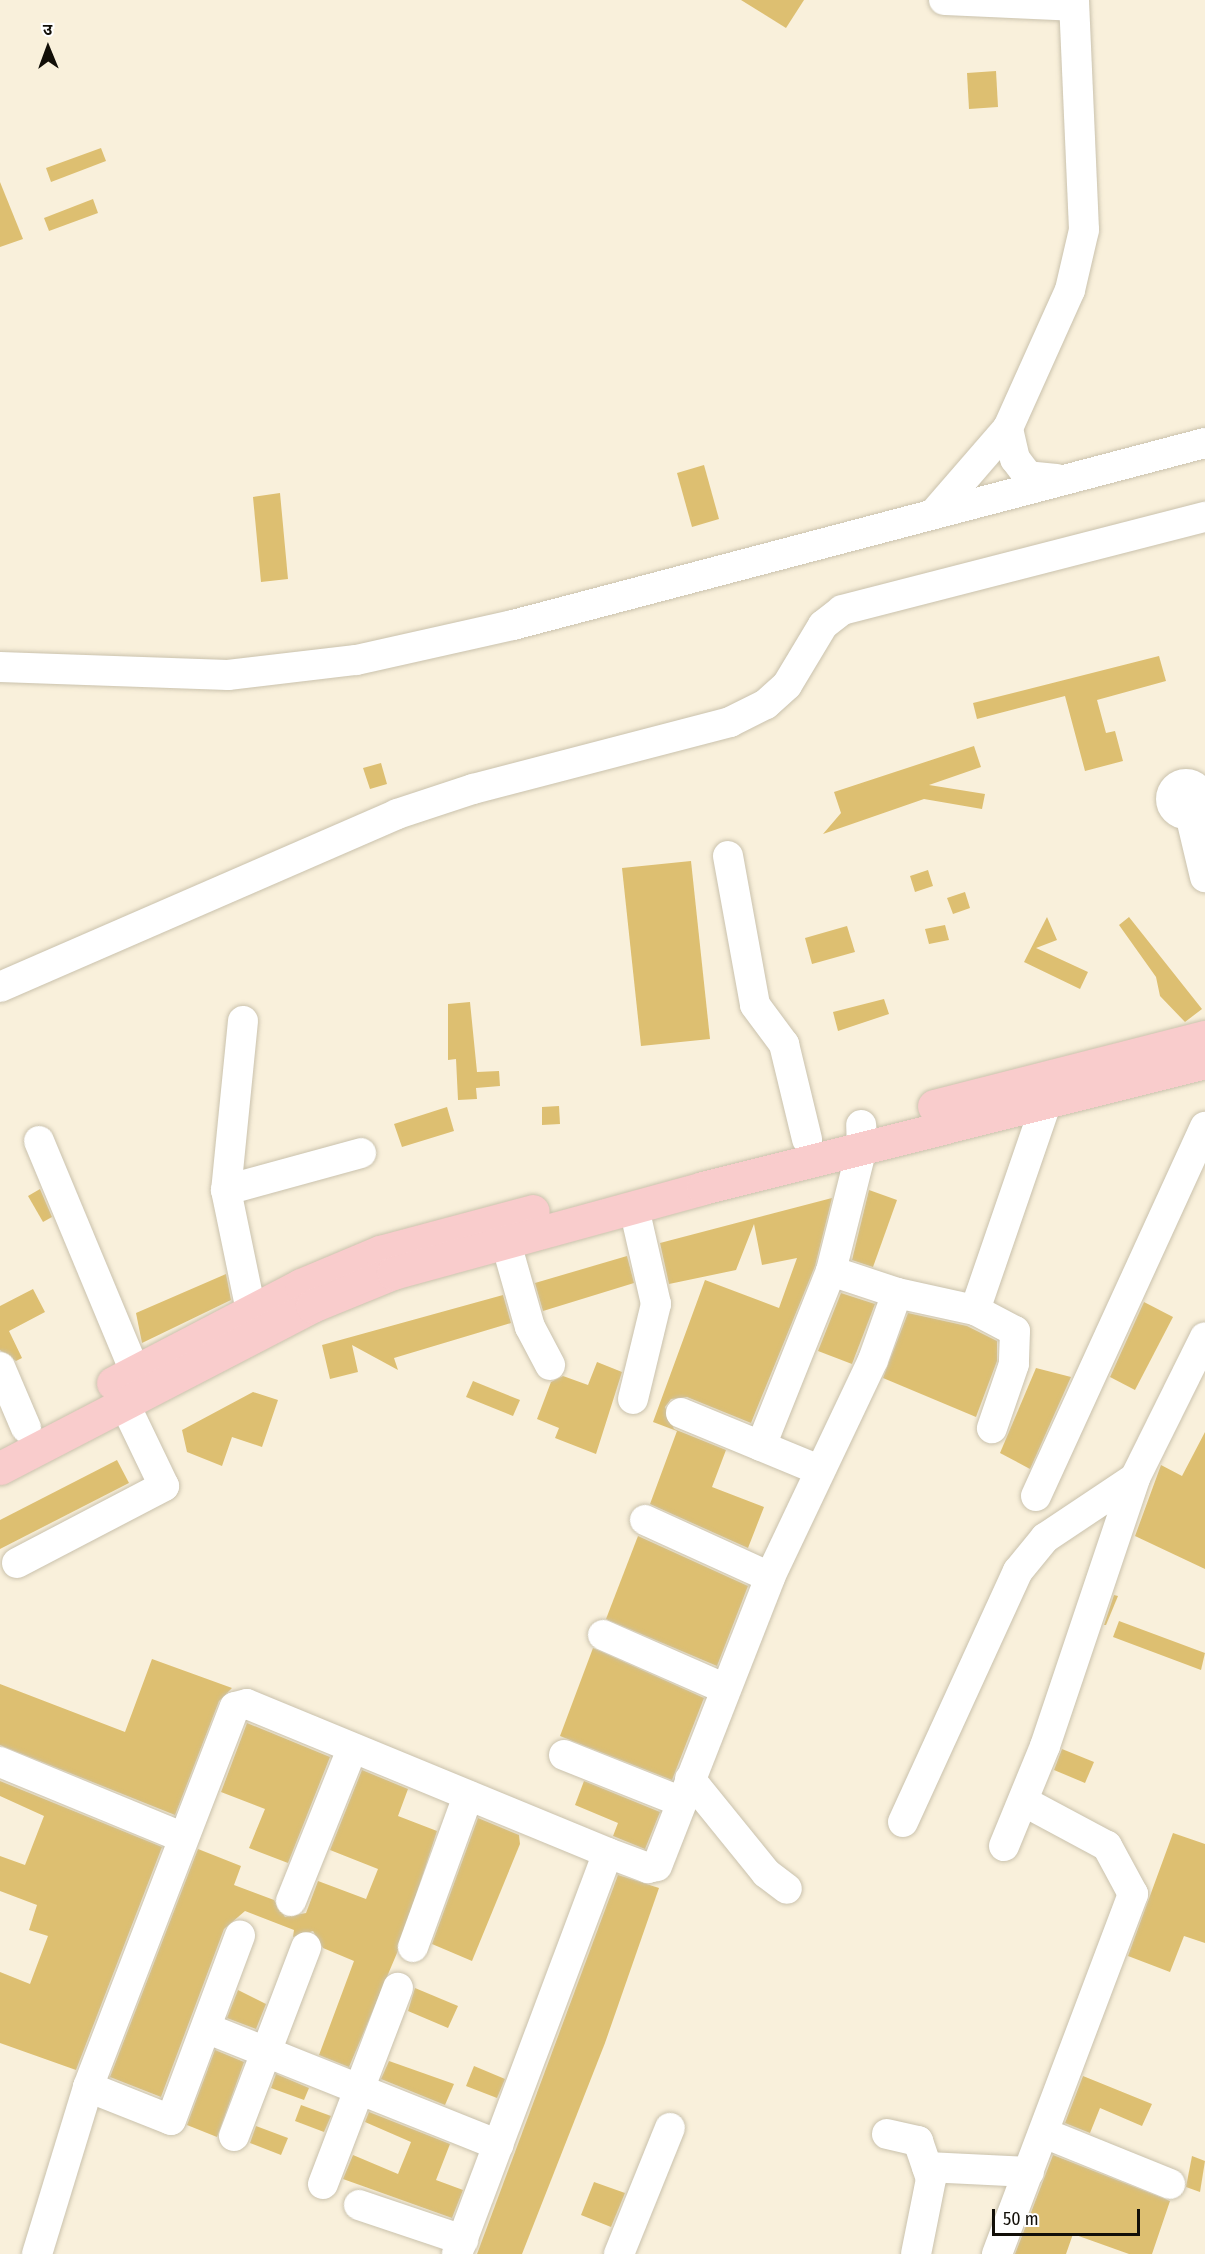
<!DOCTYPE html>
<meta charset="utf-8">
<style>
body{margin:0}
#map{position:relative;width:1205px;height:2254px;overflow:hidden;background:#f9f0db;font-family:"Fira Sans Condensed","Noto Sans Devanagari",sans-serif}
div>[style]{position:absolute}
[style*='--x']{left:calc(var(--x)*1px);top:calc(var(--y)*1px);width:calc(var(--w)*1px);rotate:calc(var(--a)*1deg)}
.building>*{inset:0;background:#ddbf71}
.roads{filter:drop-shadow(0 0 2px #cac2ad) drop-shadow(0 0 2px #cac2ad)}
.minor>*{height:30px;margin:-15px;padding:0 15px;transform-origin:15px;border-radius:15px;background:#fff}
.minor>.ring{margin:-15px;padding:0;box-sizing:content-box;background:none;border:30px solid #fff;border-radius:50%}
.major>*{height:33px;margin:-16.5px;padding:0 16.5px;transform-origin:16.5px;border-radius:16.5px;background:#f9cccc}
span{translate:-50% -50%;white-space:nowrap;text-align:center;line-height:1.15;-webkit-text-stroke:6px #fff;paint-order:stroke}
.north{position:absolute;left:18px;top:18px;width:60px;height:60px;-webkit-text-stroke:4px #fff;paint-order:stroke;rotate:359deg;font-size:16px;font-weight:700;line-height:24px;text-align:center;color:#120f08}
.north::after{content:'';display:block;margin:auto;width:21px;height:27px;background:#120f08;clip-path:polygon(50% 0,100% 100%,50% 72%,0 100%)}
.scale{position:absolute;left:992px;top:2209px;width:148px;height:27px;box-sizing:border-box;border:3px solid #120f08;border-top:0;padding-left:8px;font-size:18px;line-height:21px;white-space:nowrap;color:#120f08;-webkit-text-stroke:4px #fff;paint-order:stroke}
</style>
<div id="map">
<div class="building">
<div style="clip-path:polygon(741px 0,804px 0,786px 28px)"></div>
<div style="clip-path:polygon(996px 71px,998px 107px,969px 109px,967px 73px)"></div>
<div style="clip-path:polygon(101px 148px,106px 161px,51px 182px,46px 168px)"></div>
<div style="clip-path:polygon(0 182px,23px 239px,0 247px)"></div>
<div style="clip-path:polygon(93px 199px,98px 213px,49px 231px,44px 218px)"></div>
<div style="clip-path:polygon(704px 465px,719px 519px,692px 527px,677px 473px)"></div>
<div style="clip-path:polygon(280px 493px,288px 579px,261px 582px,253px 497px)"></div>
<div style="clip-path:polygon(1159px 656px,1166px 681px,1097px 700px,1106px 733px,1115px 731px,1123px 761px,1085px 771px,1065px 696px,977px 719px,973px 703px)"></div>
<div style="clip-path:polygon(974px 746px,981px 767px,929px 785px,985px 794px,982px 809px,924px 799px,823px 834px,841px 813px,834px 792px)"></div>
<div style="clip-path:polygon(381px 763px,387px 784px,370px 789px,363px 768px)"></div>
<div style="clip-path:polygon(691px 861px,710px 1039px,641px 1046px,622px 868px)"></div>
<div style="clip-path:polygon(928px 870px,933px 886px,915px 892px,910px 876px)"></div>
<div style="clip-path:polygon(965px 892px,970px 908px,953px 914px,947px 898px)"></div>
<div style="clip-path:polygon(1047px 917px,1057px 940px,1036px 948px,1088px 972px,1080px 989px,1024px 962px)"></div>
<div style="clip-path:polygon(1129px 917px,1202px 1009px,1185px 1022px,1160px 996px,1156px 977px,1119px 925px)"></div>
<div style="clip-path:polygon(945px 925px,949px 940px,929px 944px,925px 929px)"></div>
<div style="clip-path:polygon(847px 926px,855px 952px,812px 964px,805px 938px)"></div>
<div style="clip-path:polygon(884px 999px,889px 1014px,838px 1031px,833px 1012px)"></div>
<div style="clip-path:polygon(470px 1002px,477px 1072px,499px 1071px,500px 1086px,476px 1088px,477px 1099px,458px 1100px,456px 1059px,448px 1060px,448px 1004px)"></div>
<div style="clip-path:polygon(559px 1106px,560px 1124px,542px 1125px,542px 1107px)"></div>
<div style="clip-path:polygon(447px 1107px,454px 1131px,402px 1147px,394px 1124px)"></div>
<div style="clip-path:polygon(40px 1189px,52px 1217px,43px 1222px,28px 1196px)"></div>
<div style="clip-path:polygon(869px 1190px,897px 1200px,873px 1267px,852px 1260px)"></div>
<div style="clip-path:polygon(832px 1198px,815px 1266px,751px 1423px,687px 1397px,671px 1399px,665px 1407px,674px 1429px,726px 1450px,712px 1487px,764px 1507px,748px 1548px,650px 1504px,677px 1431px,653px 1422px,705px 1280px,779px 1308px,797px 1258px,762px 1265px,754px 1224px,736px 1270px,669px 1284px,660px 1243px)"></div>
<div style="clip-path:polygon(627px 1256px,634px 1283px,543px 1311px,535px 1283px)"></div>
<div style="clip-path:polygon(226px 1274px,231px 1300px,142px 1343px,136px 1313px)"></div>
<div style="clip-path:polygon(33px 1289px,45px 1312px,9px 1331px,22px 1358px,16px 1361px,0 1350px,0 1306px)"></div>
<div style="clip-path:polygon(841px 1293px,875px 1304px,852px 1364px,818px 1351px)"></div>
<div style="clip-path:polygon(503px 1295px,511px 1323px,394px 1358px,398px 1370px,352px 1345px,358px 1372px,330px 1379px,322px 1345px)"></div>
<div style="clip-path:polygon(1144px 1302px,1173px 1317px,1135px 1390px,1110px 1377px)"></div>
<div style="clip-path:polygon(908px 1313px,967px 1326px,997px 1341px,997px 1361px,976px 1417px,883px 1378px)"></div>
<div style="clip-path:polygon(597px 1362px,622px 1372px,596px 1454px,555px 1438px,559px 1428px,537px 1419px,551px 1382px,563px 1376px,588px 1385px)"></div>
<div style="clip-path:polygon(1036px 1368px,1071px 1377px,1030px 1469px,1000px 1453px)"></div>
<div style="clip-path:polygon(473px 1381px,520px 1400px,513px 1416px,466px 1397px)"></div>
<div style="clip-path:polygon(253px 1392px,278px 1400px,262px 1447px,232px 1437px,222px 1466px,187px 1452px,182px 1430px)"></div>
<div style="clip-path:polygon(1205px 1432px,1205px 1569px,1135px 1536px,1161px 1465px,1182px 1476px)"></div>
<div style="clip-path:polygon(117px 1460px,129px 1483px,0 1549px,0 1520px)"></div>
<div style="clip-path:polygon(638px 1536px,748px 1586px,717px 1666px,606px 1619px)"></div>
<div style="clip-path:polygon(1114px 1595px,1118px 1596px,1106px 1625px,1104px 1625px)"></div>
<div style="clip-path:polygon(1119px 1621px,1205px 1653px,1201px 1670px,1113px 1637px)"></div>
<div style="clip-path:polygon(593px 1648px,704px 1698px,672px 1780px,560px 1736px)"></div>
<div style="clip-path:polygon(152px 1659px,232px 1688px,219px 1701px,175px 1815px,0 1745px,0 1684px,125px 1732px)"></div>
<div style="clip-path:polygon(247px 1723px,330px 1757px,288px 1863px,249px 1848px,265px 1809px,221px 1792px)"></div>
<div style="clip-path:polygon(1062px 1749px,1094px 1762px,1085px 1783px,1054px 1770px)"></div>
<div style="clip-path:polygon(362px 1770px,408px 1789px,398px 1816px,437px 1831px,397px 1953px,349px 2067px,319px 2055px,354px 1961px,323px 1948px,313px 1931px,293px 1937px,294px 1930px,245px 1911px,224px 1929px,161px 2097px,110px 2077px,198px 1849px,241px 1866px,234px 1885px,274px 1900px,285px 1917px,306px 1913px,318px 1881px,366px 1899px,378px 1869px,330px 1850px)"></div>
<div style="clip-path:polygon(0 1781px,162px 1847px,76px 2070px,0 2043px,0 1972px,30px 1984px,48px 1936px,29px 1930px,37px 1905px,0 1891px,0 1856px,25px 1865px,44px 1816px,0 1796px)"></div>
<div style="clip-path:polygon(584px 1781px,660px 1812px,645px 1849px,613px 1836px,618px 1823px,575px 1805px)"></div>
<div style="clip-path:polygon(478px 1818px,519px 1835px,520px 1844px,472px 1961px,432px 1944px)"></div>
<div style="clip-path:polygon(1173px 1833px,1205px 1844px,1205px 1943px,1184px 1936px,1170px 1972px,1128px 1956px)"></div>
<div style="clip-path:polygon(618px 1875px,659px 1888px,605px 2043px,522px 2254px,477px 2254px)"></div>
<div style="clip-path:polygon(415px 1988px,458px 2006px,448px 2028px,408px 2011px)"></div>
<div style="clip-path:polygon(238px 1990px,266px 2004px,256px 2029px,227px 2018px)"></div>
<div style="clip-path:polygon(215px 2050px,244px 2062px,217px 2137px,187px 2125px)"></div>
<div style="clip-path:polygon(389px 2061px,454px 2084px,445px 2105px,381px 2079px)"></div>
<div style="clip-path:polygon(474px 2066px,505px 2079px,497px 2098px,466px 2086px)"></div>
<div style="clip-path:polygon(276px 2074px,309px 2088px,304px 2100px,271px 2088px)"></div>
<div style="clip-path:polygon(1083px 2076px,1152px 2104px,1142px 2126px,1100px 2108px,1090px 2133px,1065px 2123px)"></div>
<div style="clip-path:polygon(301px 2105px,331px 2116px,324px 2132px,295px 2121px)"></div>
<div style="clip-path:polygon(369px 2112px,450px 2144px,436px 2180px,463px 2190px,452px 2218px,343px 2179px,353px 2155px,398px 2174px,411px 2142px,365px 2122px)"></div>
<div style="clip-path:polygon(256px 2126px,288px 2138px,281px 2155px,250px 2143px)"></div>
<div style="clip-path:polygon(1053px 2155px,1170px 2201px,1152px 2254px,1129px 2254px,1073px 2234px,1066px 2254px,1015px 2254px)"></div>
<div style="clip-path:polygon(1192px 2156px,1205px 2161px,1200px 2192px,1186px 2187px)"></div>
<div style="clip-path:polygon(594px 2182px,625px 2193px,611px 2227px,581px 2215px)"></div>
</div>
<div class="roads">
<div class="minor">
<div style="--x:944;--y:0;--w:130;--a:2.6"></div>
<div style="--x:1056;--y:479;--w:28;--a:-174"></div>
<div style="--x:1028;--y:476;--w:21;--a:-127"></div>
<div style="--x:1015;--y:459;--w:32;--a:-103"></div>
<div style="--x:1008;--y:428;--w:151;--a:-65.8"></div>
<div style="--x:1070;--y:290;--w:62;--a:-76.9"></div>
<div style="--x:1084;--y:230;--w:230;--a:-92.5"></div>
<div style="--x:936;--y:511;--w:110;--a:-49.1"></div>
<div style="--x:0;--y:667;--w:228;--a:2"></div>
<div style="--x:228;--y:675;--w:129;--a:-6.7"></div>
<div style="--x:356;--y:660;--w:161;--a:-12.6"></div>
<div style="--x:513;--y:625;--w:716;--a:-14.74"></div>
<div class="ring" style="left:1171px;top:784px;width:0;height:0"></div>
<div style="--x:1190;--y:814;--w:65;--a:76.6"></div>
<div style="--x:728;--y:856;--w:151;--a:79.7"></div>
<div style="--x:755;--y:1005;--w:49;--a:53.4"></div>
<div style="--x:784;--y:1044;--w:98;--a:76.4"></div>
<div style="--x:0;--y:987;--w:433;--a:-23.5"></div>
<div style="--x:397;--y:814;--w:80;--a:-18.2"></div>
<div style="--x:473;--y:789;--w:266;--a:-14.6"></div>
<div style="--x:730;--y:722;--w:40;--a:-26.6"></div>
<div style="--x:766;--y:704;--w:28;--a:-42"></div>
<div style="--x:787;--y:685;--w:70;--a:-59"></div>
<div style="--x:823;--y:625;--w:24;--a:-38"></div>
<div style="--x:842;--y:610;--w:375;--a:-14.4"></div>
<div style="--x:243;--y:1021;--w:170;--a:95.7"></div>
<div style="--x:226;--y:1190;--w:124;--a:78.3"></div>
<div style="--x:39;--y:1141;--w:250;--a:67.4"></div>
<div style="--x:226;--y:1190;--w:140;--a:-15.3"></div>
<div style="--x:506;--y:1243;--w:87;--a:74.1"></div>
<div style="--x:530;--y:1327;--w:43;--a:62.2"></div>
<div style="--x:831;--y:1271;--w:70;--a:18.4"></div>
<div style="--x:897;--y:1293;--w:80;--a:12.3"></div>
<div style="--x:975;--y:1310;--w:45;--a:27.7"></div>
<div style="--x:1015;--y:1331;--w:33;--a:92"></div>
<div style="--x:1014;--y:1364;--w:68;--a:109"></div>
<div style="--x:975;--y:1310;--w:218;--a:-71"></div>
<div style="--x:0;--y:1367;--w:66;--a:66.9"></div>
<div style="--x:633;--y:1399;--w:98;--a:-76.4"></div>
<div style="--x:656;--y:1304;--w:98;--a:-102.9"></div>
<div style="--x:681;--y:1413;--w:149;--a:22.4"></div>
<div style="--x:761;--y:1446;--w:188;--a:-68.2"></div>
<div style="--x:831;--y:1271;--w:127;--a:-75.9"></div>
<div style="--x:862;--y:1148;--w:23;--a:-92"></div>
<div style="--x:1036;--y:1496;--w:406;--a:-65.4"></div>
<div style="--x:645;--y:1520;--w:137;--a:24.5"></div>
<div style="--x:17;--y:1563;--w:166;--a:-27.6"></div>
<div style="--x:164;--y:1486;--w:92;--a:-115.7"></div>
<div style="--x:603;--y:1635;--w:134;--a:23.7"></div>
<div style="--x:564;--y:1755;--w:127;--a:21.7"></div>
<div style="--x:0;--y:1762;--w:197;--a:22.4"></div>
<div style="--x:690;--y:1779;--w:121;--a:51"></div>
<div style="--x:766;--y:1873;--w:26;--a:37"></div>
<div style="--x:903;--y:1822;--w:276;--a:-65.4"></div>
<div style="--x:1018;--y:1571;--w:43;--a:-50.7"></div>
<div style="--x:1045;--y:1538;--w:108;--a:-33.7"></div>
<div style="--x:1004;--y:1846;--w:108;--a:-67.7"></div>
<div style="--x:1045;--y:1746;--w:283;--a:-71.4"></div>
<div style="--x:1135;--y:1478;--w:157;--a:-63.6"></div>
<div style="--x:291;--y:1901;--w:164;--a:-68.1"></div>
<div style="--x:413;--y:1947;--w:161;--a:-70"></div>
<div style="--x:206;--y:2028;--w:315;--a:21.8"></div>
<div style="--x:88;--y:2087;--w:89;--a:21.7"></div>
<div style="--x:171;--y:2120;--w:197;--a:-69.5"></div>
<div style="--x:1044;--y:2133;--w:136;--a:22"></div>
<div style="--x:887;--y:2134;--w:32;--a:13"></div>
<div style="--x:918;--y:2141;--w:40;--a:71.1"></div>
<div style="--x:931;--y:2179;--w:76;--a:101.3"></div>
<div style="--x:234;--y:2136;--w:202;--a:-69.1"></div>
<div style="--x:927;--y:2167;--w:102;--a:2.8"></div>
<div style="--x:323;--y:2184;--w:210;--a:-69.1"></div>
<div style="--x:359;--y:2205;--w:110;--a:18.6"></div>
<div style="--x:37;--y:2254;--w:175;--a:-73"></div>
<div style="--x:88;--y:2087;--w:407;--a:-68.9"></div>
<div style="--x:235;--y:1707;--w:12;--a:-14"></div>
<div style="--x:247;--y:1704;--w:391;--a:22.4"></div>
<div style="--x:608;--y:1853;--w:43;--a:20.6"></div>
<div style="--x:648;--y:1868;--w:9;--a:-13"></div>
<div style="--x:657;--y:1866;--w:310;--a:-68.6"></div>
<div style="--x:770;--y:1577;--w:240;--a:-64.6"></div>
<div style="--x:873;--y:1360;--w:71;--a:-70.3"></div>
<div style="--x:457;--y:2254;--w:428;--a:-69.4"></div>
<div style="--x:619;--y:2254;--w:136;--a:-68"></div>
<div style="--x:997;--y:2254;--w:385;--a:-69.3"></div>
<div style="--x:1133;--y:1894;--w:55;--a:-118.4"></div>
<div style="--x:1107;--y:1846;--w:95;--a:-151.8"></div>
</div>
<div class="major">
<div style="--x:934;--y:1106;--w:280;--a:-14.3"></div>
<div style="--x:113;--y:1383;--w:212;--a:-27.5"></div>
<div style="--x:301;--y:1285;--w:86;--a:-22.7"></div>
<div style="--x:380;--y:1252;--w:158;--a:-15"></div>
<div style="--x:0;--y:1468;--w:352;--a:-27.4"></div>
<div style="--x:312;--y:1306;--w:87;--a:-22.2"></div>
<div style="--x:393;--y:1273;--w:321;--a:-15.3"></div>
<div style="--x:703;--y:1188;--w:518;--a:-14.09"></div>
</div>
</div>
<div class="north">उ</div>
<div class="scale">50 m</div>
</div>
